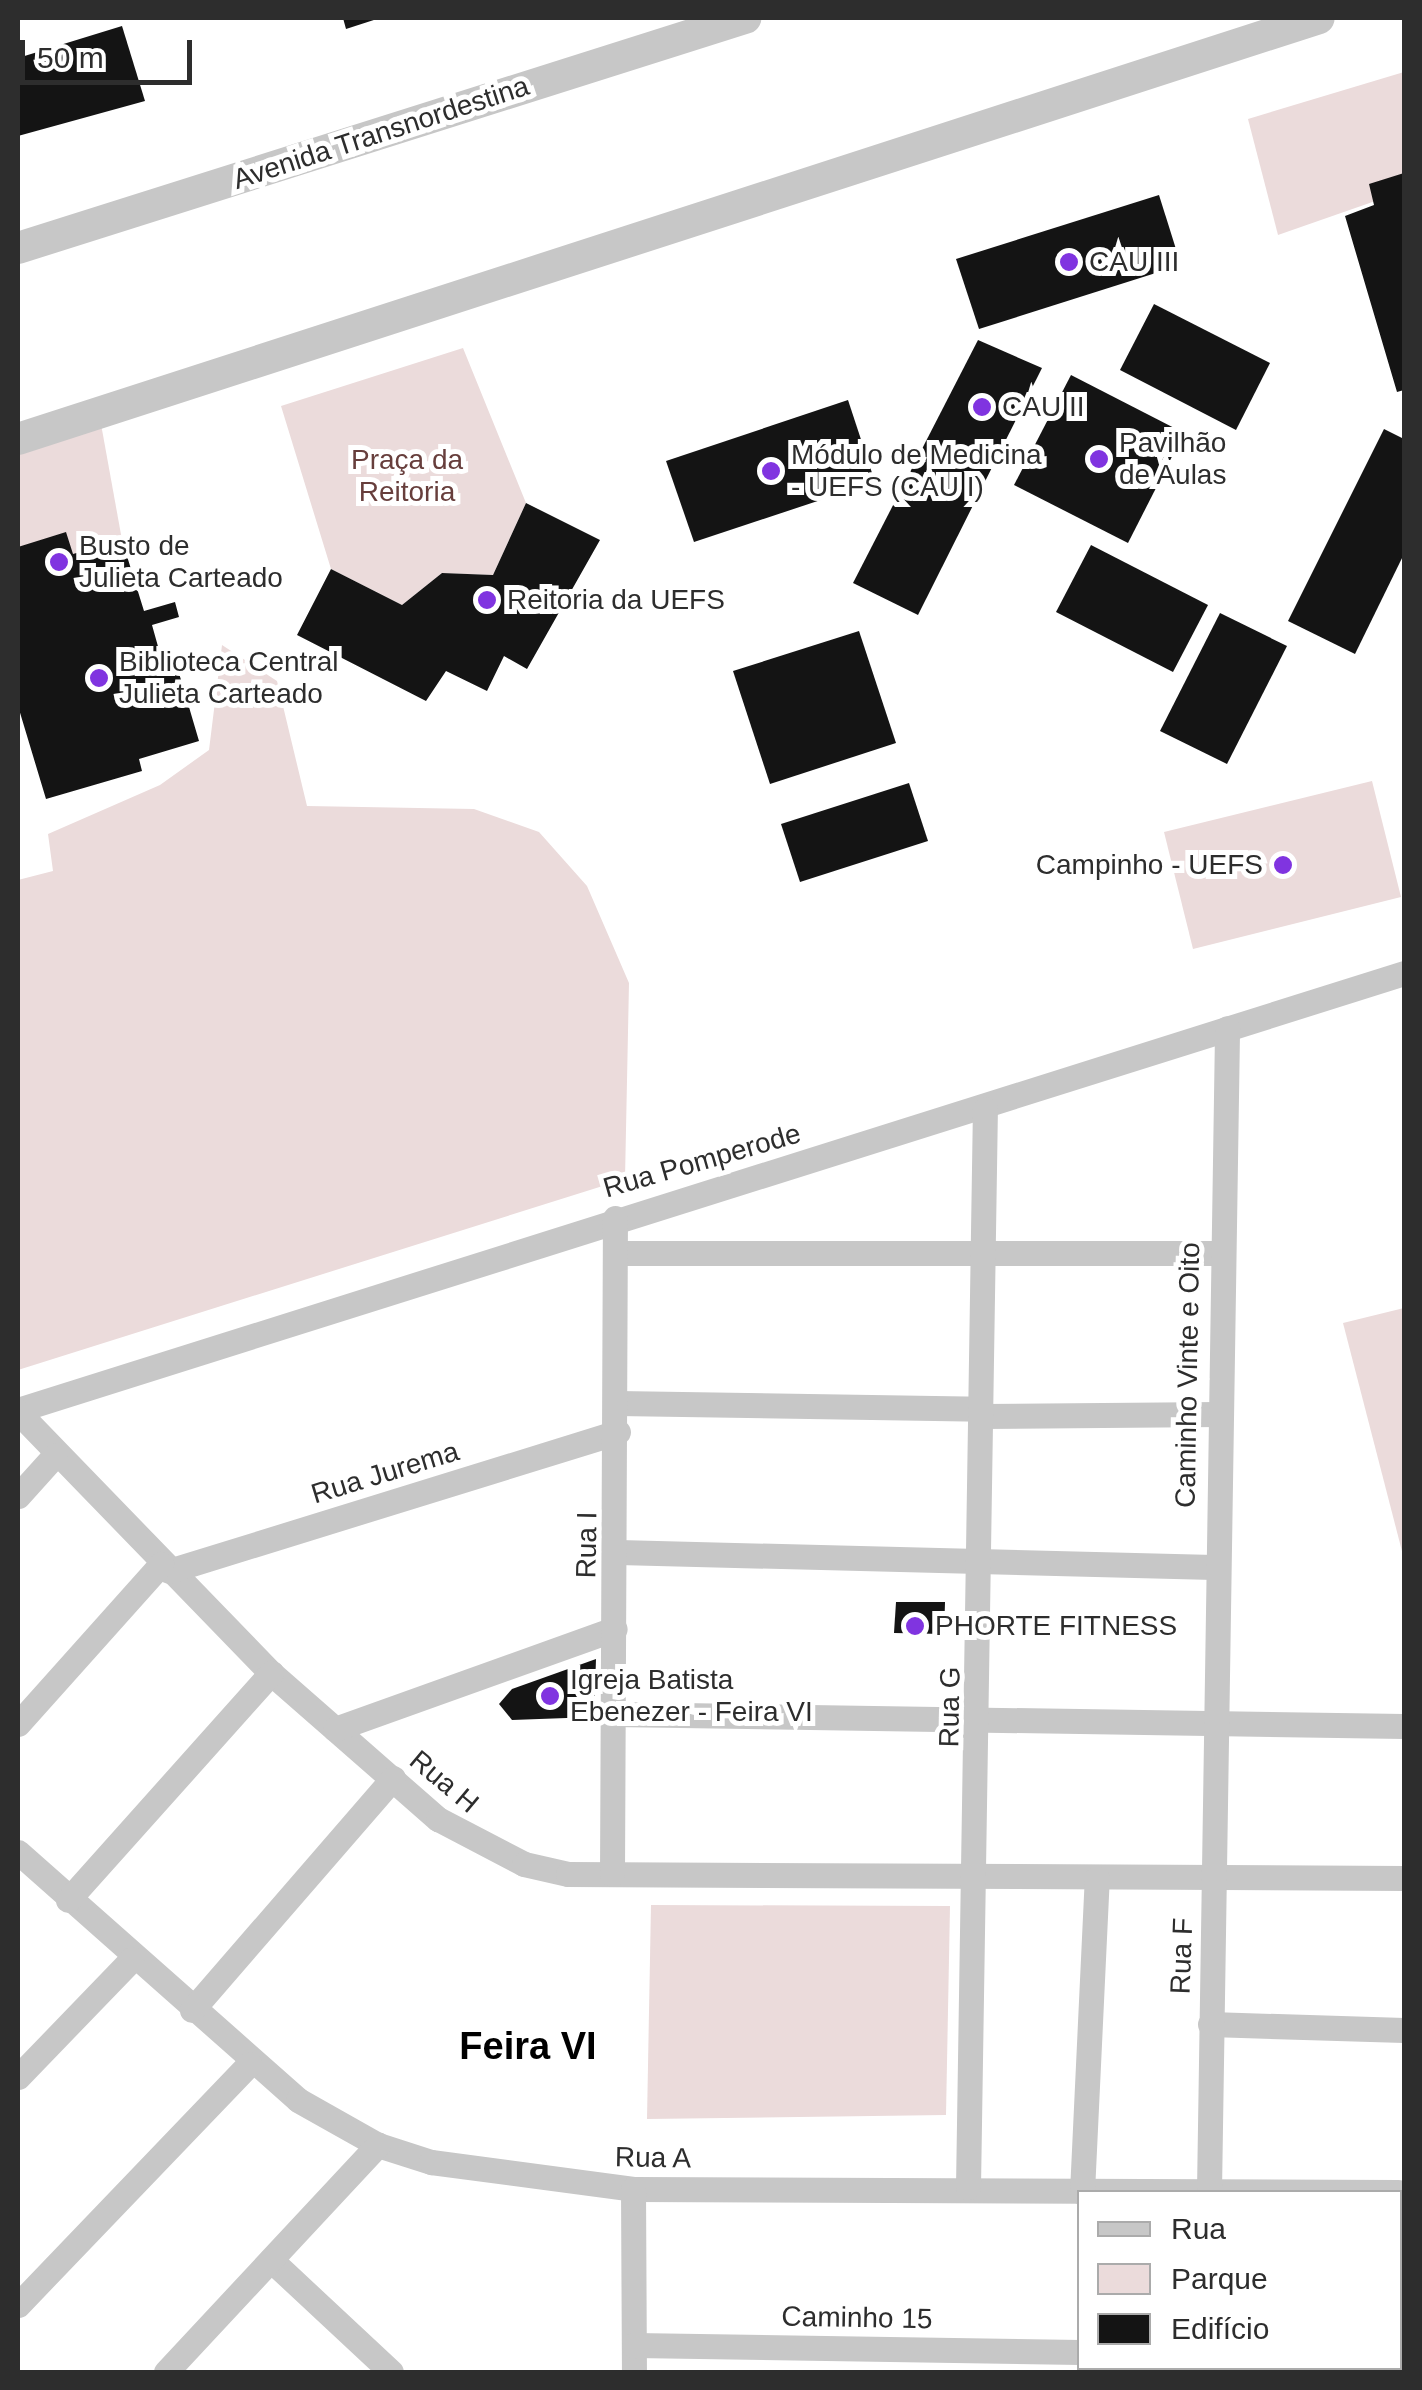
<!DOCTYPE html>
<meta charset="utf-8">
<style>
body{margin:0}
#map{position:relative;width:1422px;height:2390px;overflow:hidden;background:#fff;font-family:Helvetica,sans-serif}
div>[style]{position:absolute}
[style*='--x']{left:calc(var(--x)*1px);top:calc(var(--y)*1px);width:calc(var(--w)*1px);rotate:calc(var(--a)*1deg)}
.green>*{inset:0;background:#ebdbdb}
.building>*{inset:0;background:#141414}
.minor>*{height:25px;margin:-12.5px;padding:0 12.5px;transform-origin:12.5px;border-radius:12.5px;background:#c7c7c7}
.tertiary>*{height:32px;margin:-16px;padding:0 16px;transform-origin:16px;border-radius:16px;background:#c7c7c7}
.dots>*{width:28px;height:28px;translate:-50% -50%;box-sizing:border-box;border:5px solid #fff;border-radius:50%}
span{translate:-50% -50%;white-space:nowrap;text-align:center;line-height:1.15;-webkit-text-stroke:10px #fff;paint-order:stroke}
.street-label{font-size:28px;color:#2d2d2d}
.poi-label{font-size:28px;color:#2d2d2d}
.left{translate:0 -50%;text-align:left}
.right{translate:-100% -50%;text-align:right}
.park-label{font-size:28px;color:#673e3c}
.district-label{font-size:38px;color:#000;font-weight:700}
.frame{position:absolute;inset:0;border:20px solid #2d2d2d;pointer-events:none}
.legend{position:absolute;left:1077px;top:2190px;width:325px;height:180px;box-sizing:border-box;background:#fff;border:2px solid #ababab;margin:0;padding:12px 18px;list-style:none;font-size:30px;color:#2d2d2d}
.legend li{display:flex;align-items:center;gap:20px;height:50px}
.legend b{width:50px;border:2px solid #ababab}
.scale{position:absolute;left:20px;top:40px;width:172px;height:45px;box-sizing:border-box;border:5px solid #2d2d2d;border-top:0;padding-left:12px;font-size:30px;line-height:35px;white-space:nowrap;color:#2d2d2d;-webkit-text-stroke:8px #fff;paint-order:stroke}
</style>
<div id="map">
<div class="green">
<div style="clip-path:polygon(1404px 72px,1404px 191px,1278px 235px,1248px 119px)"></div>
<div style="clip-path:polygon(463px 348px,526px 503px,493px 575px,442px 573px,402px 605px,331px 569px,281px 406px)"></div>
<div style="clip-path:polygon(101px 424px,122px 540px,18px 576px,18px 444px)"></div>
<div style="clip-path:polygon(222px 645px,277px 681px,307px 806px,474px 809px,539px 832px,587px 886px,629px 983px,625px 1179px,18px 1370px,18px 880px,53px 871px,48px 834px,160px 785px,209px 750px)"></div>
<div style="clip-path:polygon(1372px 781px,1401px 897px,1193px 949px,1164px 832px)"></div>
<div style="clip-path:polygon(1404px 1308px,1404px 1559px,1343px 1323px)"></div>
<div style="clip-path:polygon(651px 1905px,950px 1906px,946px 2115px,647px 2119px)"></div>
</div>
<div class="building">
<div style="clip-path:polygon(343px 18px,380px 18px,346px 29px)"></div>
<div style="clip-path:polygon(122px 26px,145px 101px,18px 136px,18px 58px)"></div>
<div style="clip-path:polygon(1404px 173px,1404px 390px,1397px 392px,1345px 216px,1374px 205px,1369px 184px)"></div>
<div style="clip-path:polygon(1159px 195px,1181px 265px,979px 329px,956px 259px)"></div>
<div style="clip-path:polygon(1154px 304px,1270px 363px,1236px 430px,1120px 370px)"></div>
<div style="clip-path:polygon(978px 340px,1042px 368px,918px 615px,853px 583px)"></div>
<div style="clip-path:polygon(1071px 375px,1184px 433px,1128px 543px,1014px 485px)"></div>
<div style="clip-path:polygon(848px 400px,875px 482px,694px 542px,666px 461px)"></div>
<div style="clip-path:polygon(1384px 429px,1404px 439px,1404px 554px,1355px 654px,1288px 621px)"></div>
<div style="clip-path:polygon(526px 503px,600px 540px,527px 669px,504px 656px,487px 691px,446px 671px,426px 701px,297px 635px,331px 569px,402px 605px,442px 573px,493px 575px)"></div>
<div style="clip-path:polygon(66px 532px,73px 554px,122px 540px,144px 611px,175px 602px,179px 617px,152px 625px,159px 650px,171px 646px,199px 741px,139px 759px,142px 771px,46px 799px,18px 706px,18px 547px)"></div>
<div style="clip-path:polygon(1091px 545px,1208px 605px,1173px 672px,1056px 612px)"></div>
<div style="clip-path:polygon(1220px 613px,1287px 646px,1227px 764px,1160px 731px)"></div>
<div style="clip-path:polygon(859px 631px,896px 743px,770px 784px,733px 671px)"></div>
<div style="clip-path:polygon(909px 783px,928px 841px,800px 882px,781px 824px)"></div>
<div style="clip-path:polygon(896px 1602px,945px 1602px,944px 1634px,894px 1633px)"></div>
<div style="clip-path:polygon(596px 1659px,594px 1717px,512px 1720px,499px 1704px,512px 1689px)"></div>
</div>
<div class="minor">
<div style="--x:617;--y:1253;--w:603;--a:0"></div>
<div style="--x:617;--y:1403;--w:364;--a:0.9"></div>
<div style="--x:18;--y:1410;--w:1453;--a:-17.5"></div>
<div style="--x:18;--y:1412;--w:363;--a:45.9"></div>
<div style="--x:271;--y:1673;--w:222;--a:41.2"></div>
<div style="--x:438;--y:1819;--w:97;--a:27.6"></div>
<div style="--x:524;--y:1864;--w:45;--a:12.8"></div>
<div style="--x:568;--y:1874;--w:836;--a:0.27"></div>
<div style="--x:981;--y:1416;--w:238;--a:-0.5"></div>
<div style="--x:18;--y:1496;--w:55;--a:-47.9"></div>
<div style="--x:618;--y:1552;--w:596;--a:1.44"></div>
<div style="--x:169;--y:1571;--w:470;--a:-17.2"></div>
<div style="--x:613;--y:1714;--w:791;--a:0.87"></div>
<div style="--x:18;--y:1724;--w:215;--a:-48.2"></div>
<div style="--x:335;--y:1729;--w:297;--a:-19.7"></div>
<div style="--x:18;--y:1852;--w:374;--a:41.5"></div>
<div style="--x:298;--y:2100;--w:92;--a:29.4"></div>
<div style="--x:378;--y:2145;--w:56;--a:17.8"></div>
<div style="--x:431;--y:2162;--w:204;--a:7.6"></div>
<div style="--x:633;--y:2189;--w:765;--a:0.22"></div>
<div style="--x:612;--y:1874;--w:656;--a:-89.74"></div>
<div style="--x:68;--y:1900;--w:305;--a:-48.2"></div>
<div style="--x:192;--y:2010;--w:307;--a:-49.1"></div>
<div style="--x:1210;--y:2024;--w:194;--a:1.8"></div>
<div style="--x:18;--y:2077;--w:164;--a:-46"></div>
<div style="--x:968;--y:2187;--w:1078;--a:-89.1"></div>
<div style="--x:633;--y:2189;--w:183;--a:89.7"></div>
<div style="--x:1209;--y:2191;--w:1163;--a:-89.11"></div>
<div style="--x:1082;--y:2192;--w:314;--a:-87.3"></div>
<div style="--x:271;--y:2260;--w:164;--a:43"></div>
<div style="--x:18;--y:2305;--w:334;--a:-46.2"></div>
<div style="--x:634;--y:2345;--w:446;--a:0.9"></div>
<div style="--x:166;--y:2372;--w:311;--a:-47"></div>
<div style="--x:1239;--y:2372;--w:4;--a:-90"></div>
<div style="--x:1394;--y:2372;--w:4;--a:-90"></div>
</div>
<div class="tertiary">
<div style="--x:18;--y:248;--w:763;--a:-17.56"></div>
<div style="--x:18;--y:439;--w:1367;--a:-17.93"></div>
</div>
<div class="dots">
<div style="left:1069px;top:262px;background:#8034e0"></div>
<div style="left:982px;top:407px;background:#8034e0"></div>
<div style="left:1099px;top:459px;background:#8034e0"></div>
<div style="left:771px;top:471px;background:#8034e0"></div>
<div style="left:59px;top:562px;background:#8034e0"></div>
<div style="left:487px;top:600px;background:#8034e0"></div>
<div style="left:99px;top:678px;background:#8034e0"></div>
<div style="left:1283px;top:865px;background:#8034e0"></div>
<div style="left:915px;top:1626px;background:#8034e0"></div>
<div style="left:550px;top:1696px;background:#8034e0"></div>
</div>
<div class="street-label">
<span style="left:381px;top:133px;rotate:-18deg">Avenida Transnordestina</span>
<span style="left:702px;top:1161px;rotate:-16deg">Rua Pomperode</span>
<span style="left:1188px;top:1375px;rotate:-89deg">Caminho Vinte e Oito</span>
<span style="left:385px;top:1473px;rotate:-17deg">Rua Jurema</span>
<span style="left:587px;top:1545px;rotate:-89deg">Rua I</span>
<span style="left:950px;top:1707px;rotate:-89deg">Rua G</span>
<span style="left:444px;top:1782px;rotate:40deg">Rua H</span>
<span style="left:1182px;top:1956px;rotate:-88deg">Rua F</span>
<span style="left:653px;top:2158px;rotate:1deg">Rua A</span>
<span style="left:857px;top:2318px;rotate:1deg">Caminho 15</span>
</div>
<div class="poi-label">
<span class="left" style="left:1089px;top:262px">CAU III</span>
<span class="left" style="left:1002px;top:407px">CAU II</span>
<span class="left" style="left:1119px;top:459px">Pavilhão<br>de Aulas</span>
<span class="left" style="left:791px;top:471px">Módulo de Medicina<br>- UEFS (CAU I)</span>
<span class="left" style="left:79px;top:562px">Busto de<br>Julieta Carteado</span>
<span class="left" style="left:507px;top:600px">Reitoria da UEFS</span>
<span class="left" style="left:119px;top:678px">Biblioteca Central<br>Julieta Carteado</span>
<span class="right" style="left:1263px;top:865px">Campinho - UEFS</span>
<span class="left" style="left:935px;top:1626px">PHORTE FITNESS</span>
<span class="left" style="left:570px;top:1696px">Igreja Batista<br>Ebenezer - Feira VI</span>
</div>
<div class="park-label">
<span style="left:407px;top:476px">Praça da<br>Reitoria</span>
</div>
<div class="district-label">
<span style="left:528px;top:2047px">Feira VI</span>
</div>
<div class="frame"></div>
<ul class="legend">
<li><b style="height:12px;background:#c7c7c7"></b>Rua</li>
<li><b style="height:28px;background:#ebdbdb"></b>Parque</li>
<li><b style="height:28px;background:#141414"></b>Edifício</li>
</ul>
<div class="scale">50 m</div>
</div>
